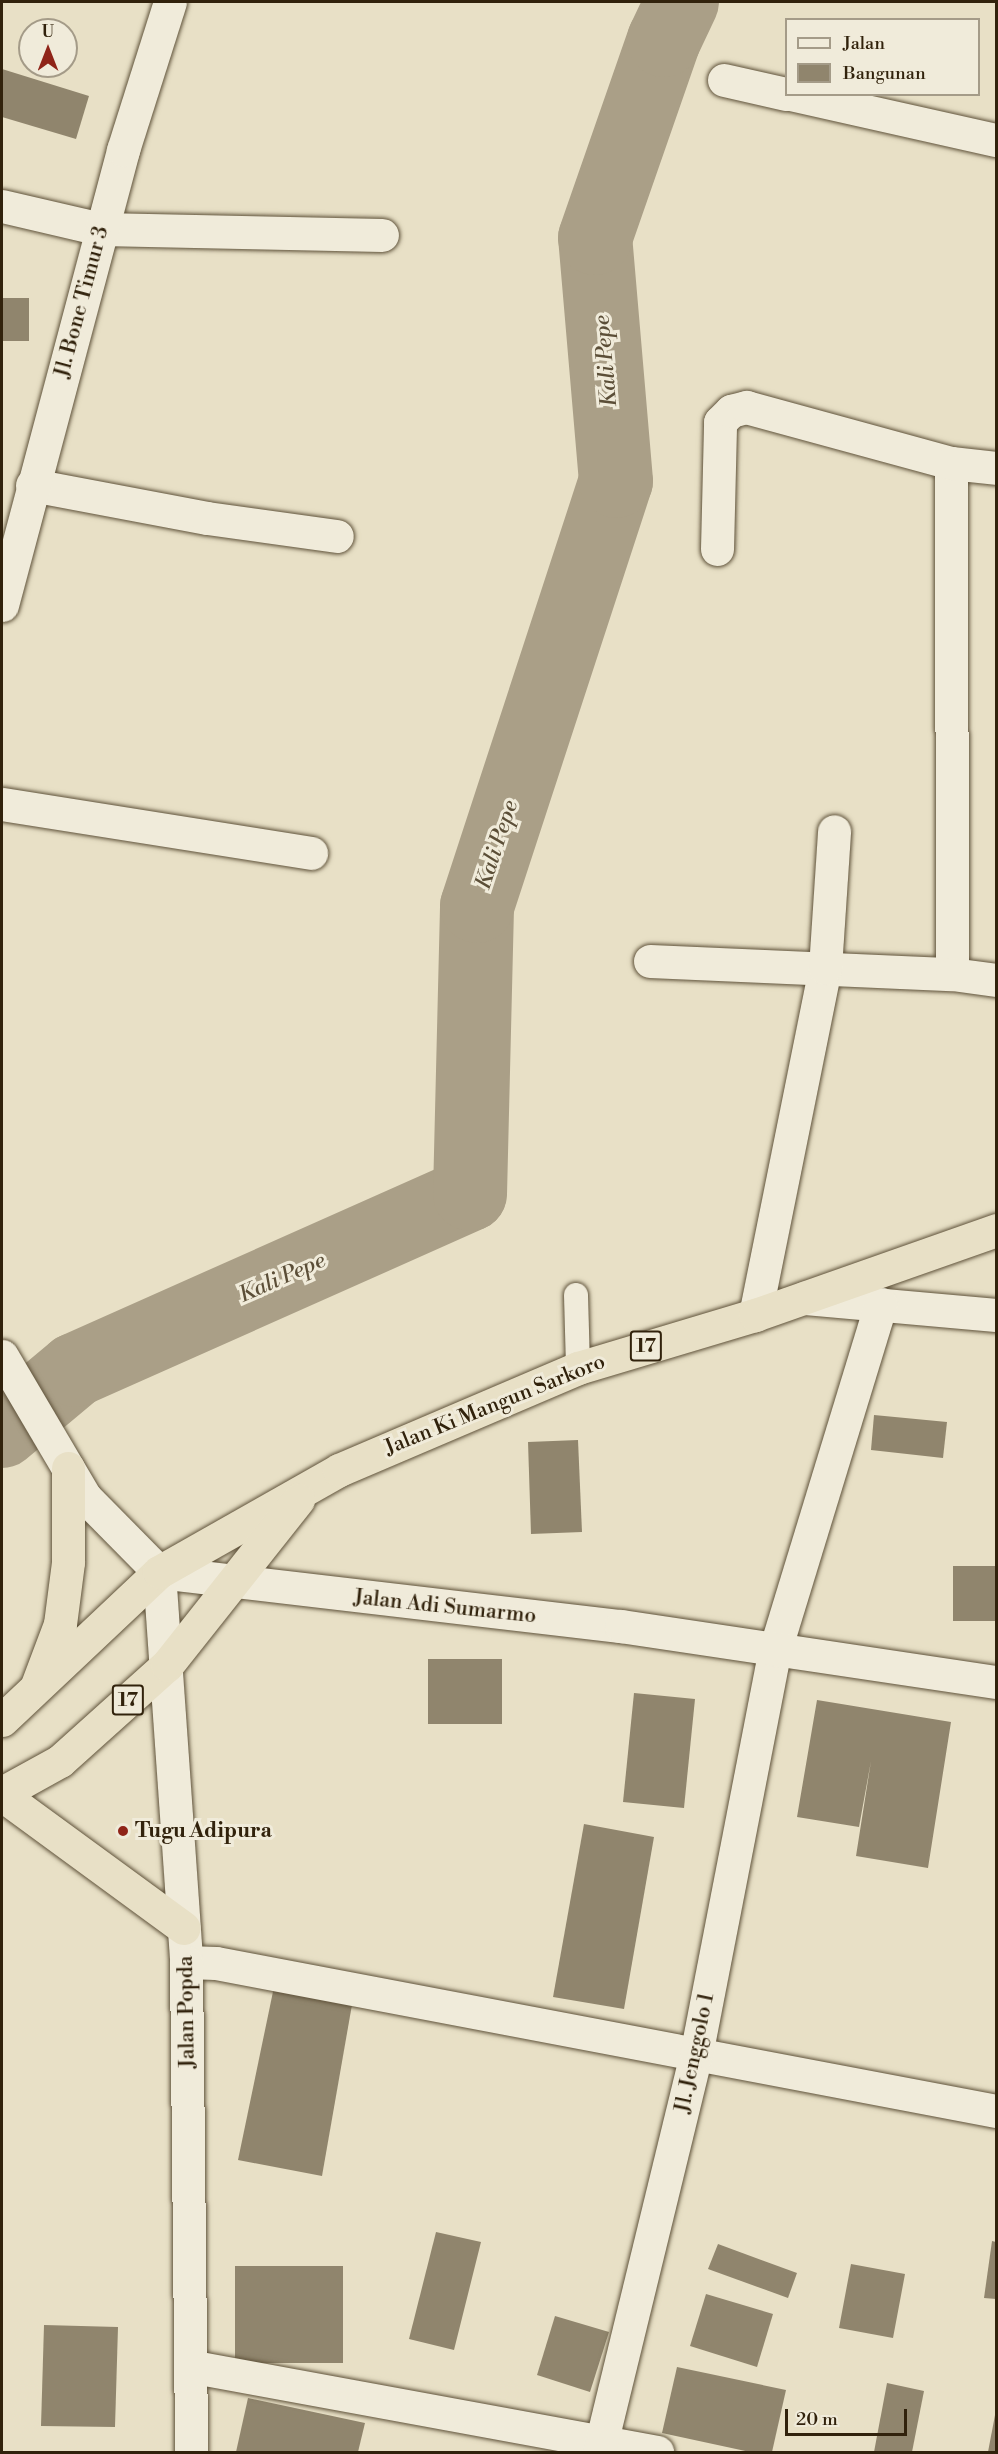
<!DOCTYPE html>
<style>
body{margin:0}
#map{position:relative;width:998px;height:2454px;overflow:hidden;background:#e8e0c6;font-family:"Libre Bodoni",serif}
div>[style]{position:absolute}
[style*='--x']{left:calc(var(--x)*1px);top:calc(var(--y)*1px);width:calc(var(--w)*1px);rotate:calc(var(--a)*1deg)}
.river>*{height:74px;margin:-37px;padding:0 37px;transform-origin:37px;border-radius:37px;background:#aa9f87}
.building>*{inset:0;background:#90856d}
.roads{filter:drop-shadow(0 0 2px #5f523a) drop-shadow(0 0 2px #5f523a)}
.service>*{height:24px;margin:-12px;padding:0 12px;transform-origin:12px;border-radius:12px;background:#f0ebda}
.minor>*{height:33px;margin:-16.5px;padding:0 16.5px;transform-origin:16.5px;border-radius:16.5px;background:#f0ebda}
.secondary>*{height:33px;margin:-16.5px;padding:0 16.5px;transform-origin:16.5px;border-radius:16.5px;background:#f0ebda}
.trunk>*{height:33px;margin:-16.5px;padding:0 16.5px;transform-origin:16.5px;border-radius:16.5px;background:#e8e0c6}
.dots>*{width:16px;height:16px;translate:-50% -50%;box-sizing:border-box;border:3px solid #f0ebda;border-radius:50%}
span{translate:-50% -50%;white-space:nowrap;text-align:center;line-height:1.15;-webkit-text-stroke:6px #f0ebda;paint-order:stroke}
.shield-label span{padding:2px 4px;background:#f0ebda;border:2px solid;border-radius:4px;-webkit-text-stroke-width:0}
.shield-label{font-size:20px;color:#31220c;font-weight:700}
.street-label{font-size:21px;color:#31220c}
.poi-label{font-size:21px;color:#31220c;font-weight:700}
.left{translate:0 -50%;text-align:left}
.water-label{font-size:22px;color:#5b4e37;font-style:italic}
.frame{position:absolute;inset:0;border:3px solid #31220c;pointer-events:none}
.legend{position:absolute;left:785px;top:18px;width:195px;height:78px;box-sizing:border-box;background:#f0ebda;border:2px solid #a49b88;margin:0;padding:8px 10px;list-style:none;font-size:18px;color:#31220c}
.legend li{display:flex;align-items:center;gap:12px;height:30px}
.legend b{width:30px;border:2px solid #a49b88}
.north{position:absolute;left:18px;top:18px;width:60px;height:60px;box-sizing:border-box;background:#f0ebda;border:2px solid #a49b88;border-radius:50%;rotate:0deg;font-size:16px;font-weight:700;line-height:24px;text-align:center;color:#31220c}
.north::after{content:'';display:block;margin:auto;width:21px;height:27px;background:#8f2418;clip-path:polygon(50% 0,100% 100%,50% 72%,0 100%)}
.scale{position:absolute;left:785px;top:2409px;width:122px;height:27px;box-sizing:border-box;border:3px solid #31220c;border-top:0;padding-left:8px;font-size:18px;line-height:21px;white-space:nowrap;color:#31220c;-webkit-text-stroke:4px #f0ebda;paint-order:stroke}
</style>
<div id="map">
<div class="river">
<div style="--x:2;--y:1431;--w:95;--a:-39.9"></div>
<div style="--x:75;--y:1370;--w:432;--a:-24"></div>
<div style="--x:470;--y:1194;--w:288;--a:-88.6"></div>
<div style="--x:477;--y:906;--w:447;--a:-71.9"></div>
<div style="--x:616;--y:481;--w:244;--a:-94.9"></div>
<div style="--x:595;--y:238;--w:210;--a:-70.8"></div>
<div style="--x:664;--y:40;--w:42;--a:-64.7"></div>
</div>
<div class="building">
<div style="clip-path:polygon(2px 69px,89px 96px,76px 139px,2px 117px)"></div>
<div style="clip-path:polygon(2px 298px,29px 298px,29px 341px,2px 341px)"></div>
<div style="clip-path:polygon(874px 1415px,947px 1422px,943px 1458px,871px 1450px)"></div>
<div style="clip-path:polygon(578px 1440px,582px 1532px,531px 1534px,528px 1442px)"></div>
<div style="clip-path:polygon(953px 1566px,996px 1566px,996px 1621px,953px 1621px)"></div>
<div style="clip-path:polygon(428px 1659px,502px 1659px,502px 1724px,428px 1724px)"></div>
<div style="clip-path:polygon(634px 1693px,695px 1699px,684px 1808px,623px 1802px)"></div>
<div style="clip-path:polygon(817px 1700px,951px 1722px,928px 1868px,856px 1856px,871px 1761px,859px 1827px,797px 1817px)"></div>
<div style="clip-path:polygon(584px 1824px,654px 1837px,624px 2009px,553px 1997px)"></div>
<div style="clip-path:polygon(275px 1982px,353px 1999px,322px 2176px,238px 2160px)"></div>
<div style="clip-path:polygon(436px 2232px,481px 2242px,454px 2350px,409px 2339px)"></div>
<div style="clip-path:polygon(992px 2241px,996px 2242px,996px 2299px,984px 2298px)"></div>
<div style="clip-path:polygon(718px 2244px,797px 2273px,788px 2298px,708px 2269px)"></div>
<div style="clip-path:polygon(851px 2264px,905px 2274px,893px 2338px,839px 2328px)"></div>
<div style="clip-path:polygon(235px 2266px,343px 2266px,343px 2363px,235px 2363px)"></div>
<div style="clip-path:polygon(706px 2294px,773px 2314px,757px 2367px,690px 2346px)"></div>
<div style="clip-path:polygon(555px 2316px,609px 2332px,590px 2392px,537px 2375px)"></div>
<div style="clip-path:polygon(44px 2325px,118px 2327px,115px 2427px,41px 2426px)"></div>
<div style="clip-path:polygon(677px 2367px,786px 2390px,772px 2452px,750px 2452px,662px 2433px)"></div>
<div style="clip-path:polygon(887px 2383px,924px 2391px,912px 2452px,874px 2452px)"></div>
<div style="clip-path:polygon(248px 2398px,365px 2423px,358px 2452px,236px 2452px)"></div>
<div style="clip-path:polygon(995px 2415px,996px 2452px,988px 2452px)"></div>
</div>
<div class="roads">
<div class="service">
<div style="--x:576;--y:1295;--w:73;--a:88.4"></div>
</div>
<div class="minor">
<div style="--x:724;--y:80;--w:64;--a:12.7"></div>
<div style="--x:790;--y:94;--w:211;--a:12.6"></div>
<div style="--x:2;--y:206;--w:102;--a:13.1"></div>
<div style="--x:101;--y:229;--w:281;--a:1.2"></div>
<div style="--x:951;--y:463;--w:511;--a:89.89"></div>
<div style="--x:32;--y:485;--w:178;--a:10.7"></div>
<div style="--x:207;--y:518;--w:131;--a:7.9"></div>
<div style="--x:717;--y:549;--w:127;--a:-88.6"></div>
<div style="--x:720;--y:422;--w:16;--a:-45"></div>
<div style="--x:731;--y:411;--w:16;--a:-15"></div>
<div style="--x:746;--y:407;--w:213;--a:15.3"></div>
<div style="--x:951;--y:463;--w:45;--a:6.3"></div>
<div style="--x:2;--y:605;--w:471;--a:-75.1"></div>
<div style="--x:123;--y:150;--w:155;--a:-72.4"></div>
<div style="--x:2;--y:804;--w:313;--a:9"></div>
<div style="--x:650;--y:961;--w:302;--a:2.5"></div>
<div style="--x:952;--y:974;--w:44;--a:7.8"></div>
<div style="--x:805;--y:1298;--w:192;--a:5.1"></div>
<div style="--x:755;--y:1315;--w:354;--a:-78.6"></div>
<div style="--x:825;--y:968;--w:137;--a:-86.2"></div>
<div style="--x:186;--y:1962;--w:30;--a:2"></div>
<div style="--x:216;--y:1963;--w:794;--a:10.74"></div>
<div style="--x:194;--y:2367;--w:471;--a:10.4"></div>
<div style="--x:599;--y:2452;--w:409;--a:-76.3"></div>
<div style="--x:696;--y:2055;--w:413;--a:-79"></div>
<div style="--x:775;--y:1650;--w:362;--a:-73"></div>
</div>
<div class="secondary">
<div style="--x:2;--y:1356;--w:164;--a:59.5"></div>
<div style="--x:85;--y:1497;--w:105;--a:45.4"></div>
<div style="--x:159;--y:1572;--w:465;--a:6.7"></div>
<div style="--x:621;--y:1626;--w:379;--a:8.5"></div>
<div style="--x:159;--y:1572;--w:391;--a:86"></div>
<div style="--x:186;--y:1962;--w:490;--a:89.4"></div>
</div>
<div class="trunk">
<div style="--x:37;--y:1685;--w:65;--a:-69.3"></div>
<div style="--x:60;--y:1624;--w:63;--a:-82.6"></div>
<div style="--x:68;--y:1562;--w:94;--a:-90"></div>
<div style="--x:2;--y:1720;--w:216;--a:-43.3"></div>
<div style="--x:159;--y:1572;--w:207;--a:-29.5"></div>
<div style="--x:339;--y:1470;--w:260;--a:-23.1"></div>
<div style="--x:578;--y:1368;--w:185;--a:-16.7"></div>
<div style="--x:755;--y:1315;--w:256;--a:-19.4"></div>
<div style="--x:2;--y:1793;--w:66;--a:-28.9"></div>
<div style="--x:60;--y:1761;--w:144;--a:-41.9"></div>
<div style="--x:167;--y:1665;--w:211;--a:-51.6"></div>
<div style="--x:2;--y:1795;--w:225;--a:36.2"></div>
</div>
</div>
<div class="dots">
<div style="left:123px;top:1831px;background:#8f2418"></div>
</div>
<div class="shield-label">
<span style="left:646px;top:1346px">17</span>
<span style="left:128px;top:1700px">17</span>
</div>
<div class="street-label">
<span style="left:82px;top:302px;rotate:-75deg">Jl. Bone Timur 3</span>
<span style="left:495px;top:1405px;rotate:-22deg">Jalan Ki Mangun Sarkoro</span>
<span style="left:445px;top:1607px;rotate:6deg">Jalan Adi Sumarmo</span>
<span style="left:187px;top:2012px;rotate:-91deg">Jalan Popda</span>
<span style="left:695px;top:2053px;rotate:-78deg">Jl. Jenggolo 1</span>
</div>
<div class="poi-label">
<span class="left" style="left:135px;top:1831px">Tugu Adipura</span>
</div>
<div class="water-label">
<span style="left:606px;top:361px;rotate:-95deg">Kali Pepe</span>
<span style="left:497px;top:845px;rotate:-72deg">Kali Pepe</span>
<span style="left:282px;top:1278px;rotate:-24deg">Kali Pepe</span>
</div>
<div class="frame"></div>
<ul class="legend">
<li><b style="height:8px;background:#f0ebda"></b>Jalan</li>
<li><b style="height:16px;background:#90856d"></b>Bangunan</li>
</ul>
<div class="north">U</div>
<div class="scale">20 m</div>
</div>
